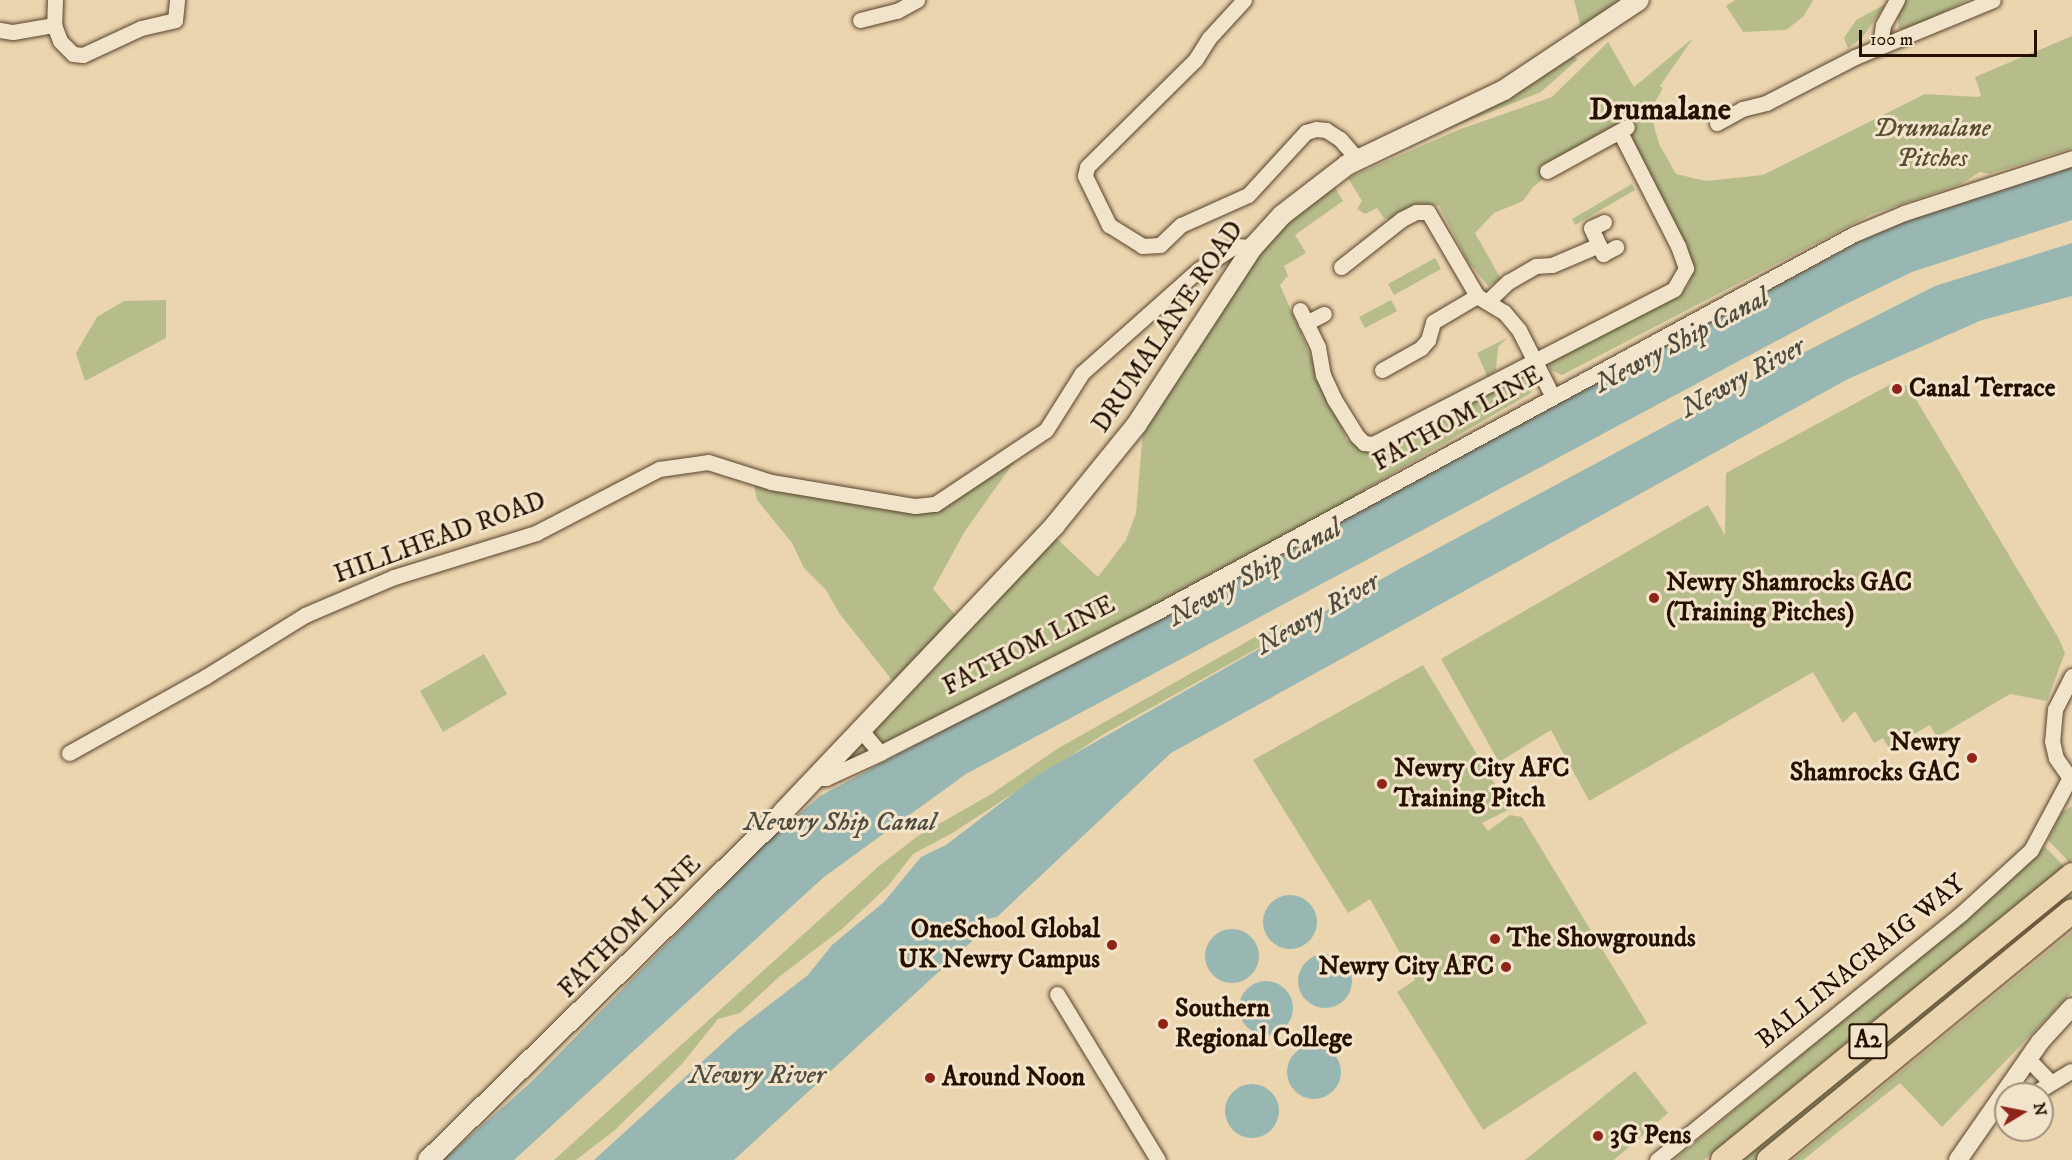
<!DOCTYPE html>
<style>
body{margin:0}
#map{position:relative;width:2072px;height:1160px;overflow:hidden;background:#ebd5af;font-family:"IM FELL DW Pica",serif}
div>[style]{position:absolute}
[style*='--x']{left:calc(var(--x)*1px);top:calc(var(--y)*1px);width:calc(var(--w)*1px);rotate:calc(var(--a)*1deg)}
.green>*{inset:0;background:#b6bd8b}
.water>*{inset:0;background:#99b7b2}
.round{border-radius:50%}
.roads{filter:drop-shadow(0 0 2px #57422c) drop-shadow(0 0 2px #57422c)}
.minor>*{height:15px;margin:-7.5px;padding:0 7.5px;transform-origin:7.5px;border-radius:7.5px;background:#f2e4cb}
.tertiary>*{height:18px;margin:-9px;padding:0 9px;transform-origin:9px;border-radius:9px;background:#f2e4cb}
.secondary>*{height:20px;margin:-10px;padding:0 10px;transform-origin:10px;border-radius:10px;background:#f2e4cb}
.trunk>*{height:24px;margin:-12px;padding:0 12px;transform-origin:12px;border-radius:12px;background:#ebd5af}
.dots>*{width:16px;height:16px;translate:-50% -50%;box-sizing:border-box;border:3px solid #f2e4cb;border-radius:50%}
span{translate:-50% -50%;white-space:nowrap;text-align:center;line-height:1.15;-webkit-text-stroke:6px #f2e4cb;paint-order:stroke}
.shield-label span{padding:2px 4px;background:#f2e4cb;border:2px solid;border-radius:4px;-webkit-text-stroke-width:0}
.shield-label{font-size:24px;color:#261101;font-weight:700}
.park-label{font-size:26px;color:#584d31;font-style:italic}
.street-label{font-size:26px;color:#261101}
.poi-label{font-size:26px;color:#261101;font-weight:700}
.left{translate:0 -50%;text-align:left}
.right{translate:-100% -50%;text-align:right}
.water-label{font-size:27px;color:#4e4b3f;font-style:italic}
.district-label{font-size:32px;color:#261101;font-weight:700}
.north{position:absolute;left:1994px;top:1082px;width:60px;height:60px;box-sizing:border-box;background:#f2e4cb;border:2px solid #a0907a;border-radius:50%;rotate:80deg;font-size:16px;font-weight:700;line-height:24px;text-align:center;color:#261101}
.north::after{content:'';display:block;margin:auto;width:21px;height:27px;background:#8f2418;clip-path:polygon(50% 0,100% 100%,50% 72%,0 100%)}
.scale{position:absolute;left:1859px;top:30px;width:178px;height:27px;box-sizing:border-box;border:3px solid #261101;border-top:0;padding-left:8px;font-size:18px;line-height:21px;white-space:nowrap;color:#261101;-webkit-text-stroke:4px #f2e4cb;paint-order:stroke}
</style>
<div id="map">
<div class="green">
<div style="clip-path:polygon(1574px 0,1629px 0,1583px 35px)"></div>
<div style="clip-path:polygon(1735px 0,1813px 0,1804px 16px,1786px 30px,1743px 32px,1726px 6px)"></div>
<div style="clip-path:polygon(1903px 0,1968px 0,1911px 28px,1899px 29px,1897px 12px)"></div>
<div style="clip-path:polygon(1886px 4px,1862px 38px,1848px 48px,1844px 38px,1856px 20px)"></div>
<div style="clip-path:polygon(2072px 36px,2072px 148px,1989px 174px,1980px 172px,1961px 184px,1872px 214px,1562px 375px,1551px 370px,1548px 362px,1685px 290px,1689px 283px,1692px 270px,1630px 139px,1636px 126px,1631px 118px,1543px 165px,1547px 176px,1533px 187px,1523px 201px,1494px 213px,1475px 233px,1501px 279px,1488px 286px,1467px 260px,1439px 206px,1420px 203px,1392px 220px,1384px 218px,1377px 208px,1365px 214px,1357px 209px,1362px 201px,1348px 178px,1458px 130px,1552px 97px,1608px 42px,1634px 87px,1693px 38px,1660px 86px,1663px 88px,1650px 111px,1659px 144px,1676px 174px,1706px 181px,1763px 175px,1925px 94px,1978px 97px,1981px 95px,1975px 77px)"></div>
<div style="clip-path:polygon(1573px 56px,1578px 59px,1541px 92px,1412px 143px)"></div>
<div style="clip-path:polygon(1333px 184px,1343px 201px,1295px 235px,1306px 253px,1284px 266px,1288px 276px,1280px 285px,1347px 440px,1364px 449px,1417px 430px,1527px 372px,1533px 381px,1531px 393px,1364px 490px,1368px 499px,825px 778px,1056px 538px,1098px 577px,1126px 540px,1136px 513px,1144px 419px,1261px 250px,1313px 196px)"></div>
<div style="clip-path:polygon(1632px 184px,1635px 190px,1575px 225px,1572px 219px)"></div>
<div style="clip-path:polygon(1435px 258px,1441px 269px,1394px 295px,1388px 284px)"></div>
<div style="clip-path:polygon(166px 300px,166px 338px,85px 381px,76px 353px,97px 317px,124px 301px)"></div>
<div style="clip-path:polygon(1391px 300px,1397px 311px,1365px 328px,1359px 317px)"></div>
<div style="clip-path:polygon(1507px 338px,1498px 347px,1496px 370px,1487px 376px,1477px 353px)"></div>
<div style="clip-path:polygon(1891px 384px,1908px 386px,2059px 639px,2065px 653px,2047px 701px,2010px 694px,1937px 737px,1930px 725px,1889px 748px,1883px 738px,1874px 743px,1855px 711px,1843px 723px,1813px 672px,1589px 801px,1551px 730px,1499px 762px,1441px 659px,1708px 505px,1725px 535px,1726px 473px)"></div>
<div style="clip-path:polygon(1024px 448px,965px 531px,933px 589px,957px 617px,896px 685px,839px 613px,826px 590px,804px 568px,792px 543px,757px 500px,754px 484px,921px 506px)"></div>
<div style="clip-path:polygon(1280px 623px,1283px 634px,1104px 734px,954px 832px,913px 854px,888px 886px,842px 929px,780px 976px,740px 1013px,718px 1019px,682px 1064px,615px 1130px,576px 1160px,554px 1160px,879px 866px,918px 836px,993px 793px,1057px 749px)"></div>
<div style="clip-path:polygon(484px 654px,507px 694px,443px 732px,420px 691px)"></div>
<div style="clip-path:polygon(1423px 665px,1510px 809px,1482px 823px,1488px 831px,1510px 815px,1522px 817px,1647px 1023px,1483px 1130px,1397px 992px,1415px 980px,1370px 899px,1348px 913px,1253px 760px)"></div>
<div style="clip-path:polygon(2072px 806px,2072px 859px,2070px 863px,2048px 840px,2062px 812px)"></div>
<div style="clip-path:polygon(2045px 847px,2067px 869px,1875px 1019px,1704px 1160px,1674px 1160px,1957px 927px)"></div>
<div style="clip-path:polygon(2072px 891px,2072px 904px,1757px 1160px,1741px 1160px)"></div>
<div style="clip-path:polygon(2072px 932px,2072px 992px,1942px 1127px,1900px 1083px,1803px 1160px,1793px 1160px)"></div>
<div style="clip-path:polygon(1635px 1071px,1668px 1113px,1614px 1160px,1525px 1160px)"></div>
</div>
<div class="water">
<div style="clip-path:polygon(2072px 167px,2072px 220px,1912px 272px,1842px 306px,966px 774px,824px 877px,514px 1160px,443px 1160px,530px 1083px,770px 839px,820px 796px,1866px 238px,1906px 221px)"></div>
<div style="clip-path:polygon(2072px 243px,2072px 296px,1982px 320px,1848px 379px,1171px 753px,997px 917px,986px 919px,982px 932px,734px 1160px,594px 1160px,738px 1029px,808px 975px,832px 945px,884px 902px,921px 857px,946px 845px,1039px 774px,1401px 568px,1779px 365px,1935px 286px)"></div>
<div class="round" style="left:1263px;top:895px;width:54px;height:54px"></div>
<div class="round" style="left:1205px;top:929px;width:54px;height:54px"></div>
<div class="round" style="left:1298px;top:954px;width:54px;height:54px"></div>
<div class="round" style="left:1239px;top:981px;width:54px;height:54px"></div>
<div class="round" style="left:1287px;top:1045px;width:54px;height:54px"></div>
<div class="round" style="left:1225px;top:1084px;width:54px;height:54px"></div>
</div>
<div class="roads">
<div class="minor">
<div style="--x:55;--y:0;--w:25;--a:92"></div>
<div style="--x:54;--y:25;--w:17;--a:69"></div>
<div style="--x:60;--y:41;--w:18;--a:45"></div>
<div style="--x:73;--y:54;--w:10;--a:6"></div>
<div style="--x:83;--y:55;--w:64;--a:-25"></div>
<div style="--x:141;--y:28;--w:35;--a:-13"></div>
<div style="--x:175;--y:20;--w:20;--a:-84"></div>
<div style="--x:1244;--y:0;--w:52;--a:132.6"></div>
<div style="--x:1209;--y:38;--w:26;--a:122"></div>
<div style="--x:1195;--y:60;--w:152;--a:135.3"></div>
<div style="--x:1087;--y:167;--w:9;--a:103"></div>
<div style="--x:1085;--y:176;--w:55;--a:63.9"></div>
<div style="--x:1109;--y:225;--w:39;--a:32"></div>
<div style="--x:1142;--y:246;--w:18;--a:-3"></div>
<div style="--x:1160;--y:245;--w:29;--a:-44"></div>
<div style="--x:1181;--y:225;--w:73;--a:-24.1"></div>
<div style="--x:1248;--y:195;--w:86;--a:-47.4"></div>
<div style="--x:1306;--y:132;--w:10;--a:-17"></div>
<div style="--x:1316;--y:129;--w:10;--a:6"></div>
<div style="--x:1326;--y:130;--w:17;--a:33"></div>
<div style="--x:1340;--y:139;--w:28;--a:49"></div>
<div style="--x:860;--y:20;--w:38;--a:-14"></div>
<div style="--x:897;--y:11;--w:23;--a:-29"></div>
<div style="--x:0;--y:30;--w:13;--a:9"></div>
<div style="--x:13;--y:32;--w:42;--a:-9.7"></div>
<div style="--x:1880;--y:46;--w:21;--a:-82"></div>
<div style="--x:1883;--y:25;--w:29;--a:-61"></div>
<div style="--x:1717;--y:123;--w:29;--a:-29"></div>
<div style="--x:1742;--y:109;--w:25;--a:-14"></div>
<div style="--x:1766;--y:103;--w:100;--a:-27.3"></div>
<div style="--x:1855;--y:57;--w:149;--a:-22.4"></div>
<div style="--x:1547;--y:171;--w:91;--a:-28.8"></div>
<div style="--x:1604;--y:222;--w:14;--a:155"></div>
<div style="--x:1591;--y:228;--w:29;--a:65"></div>
<div style="--x:1603;--y:254;--w:15;--a:-28"></div>
<div style="--x:1341;--y:267;--w:78;--a:-38.2"></div>
<div style="--x:1402;--y:219;--w:16;--a:-27"></div>
<div style="--x:1416;--y:212;--w:12;--a:0"></div>
<div style="--x:1428;--y:212;--w:97;--a:59.7"></div>
<div style="--x:1477;--y:296;--w:31;--a:31"></div>
<div style="--x:1504;--y:312;--w:23;--a:50"></div>
<div style="--x:1519;--y:330;--w:75;--a:63.1"></div>
<div style="--x:1488;--y:301;--w:28;--a:-44"></div>
<div style="--x:1508;--y:282;--w:32;--a:-30"></div>
<div style="--x:1536;--y:266;--w:16;--a:-4"></div>
<div style="--x:1552;--y:265;--w:51;--a:-23.1"></div>
<div style="--x:1300;--y:310;--w:41;--a:64.1"></div>
<div style="--x:1318;--y:347;--w:28;--a:80"></div>
<div style="--x:1323;--y:375;--w:26;--a:65"></div>
<div style="--x:1334;--y:399;--w:44;--a:58.1"></div>
<div style="--x:1357;--y:436;--w:10;--a:45"></div>
<div style="--x:1364;--y:443;--w:9;--a:6"></div>
<div style="--x:1373;--y:444;--w:339;--a:-27.2"></div>
<div style="--x:1674;--y:289;--w:24;--a:-60"></div>
<div style="--x:1686;--y:268;--w:23;--a:-110"></div>
<div style="--x:1678;--y:246;--w:128;--a:-117"></div>
<div style="--x:1306;--y:323;--w:20;--a:-27"></div>
<div style="--x:1382;--y:370;--w:45;--a:-29.4"></div>
<div style="--x:1421;--y:348;--w:11;--a:-49"></div>
<div style="--x:1428;--y:340;--w:19;--a:-74"></div>
<div style="--x:1433;--y:322;--w:51;--a:-30.6"></div>
<div style="--x:2072;--y:676;--w:37;--a:117"></div>
<div style="--x:2055;--y:709;--w:32;--a:95"></div>
<div style="--x:2052;--y:741;--w:17;--a:77"></div>
<div style="--x:2056;--y:758;--w:28;--a:55"></div>
<div style="--x:860;--y:729;--w:31;--a:50"></div>
<div style="--x:69;--y:753;--w:156;--a:-29.2"></div>
<div style="--x:205;--y:677;--w:118;--a:-31.8"></div>
<div style="--x:305;--y:615;--w:97;--a:-23.1"></div>
<div style="--x:394;--y:577;--w:149;--a:-17.2"></div>
<div style="--x:536;--y:533;--w:139;--a:-27.5"></div>
<div style="--x:659;--y:469;--w:49;--a:-8.1"></div>
<div style="--x:708;--y:462;--w:66;--a:17.6"></div>
<div style="--x:771;--y:482;--w:146;--a:9.5"></div>
<div style="--x:915;--y:506;--w:20;--a:-6"></div>
<div style="--x:935;--y:504;--w:133;--a:-33.7"></div>
<div style="--x:1046;--y:430;--w:67;--a:-57.7"></div>
<div style="--x:1082;--y:373;--w:155;--a:-41.6"></div>
<div style="--x:1198;--y:270;--w:44;--a:-33"></div>
<div style="--x:1235;--y:246;--w:18;--a:3"></div>
<div style="--x:816;--y:778;--w:10;--a:0"></div>
<div style="--x:826;--y:778;--w:60;--a:-24.8"></div>
<div style="--x:880;--y:753;--w:306;--a:-27"></div>
<div style="--x:1153;--y:614;--w:797;--a:-28.46"></div>
<div style="--x:1854;--y:234;--w:54;--a:-22.8"></div>
<div style="--x:1904;--y:213;--w:177;--a:-18.1"></div>
<div style="--x:1057;--y:994;--w:194;--a:58.7"></div>
<div style="--x:2028;--y:1059;--w:32;--a:46"></div>
<div style="--x:2033;--y:1094;--w:44;--a:-31.2"></div>
<div style="--x:1657;--y:1160;--w:392;--a:-39"></div>
<div style="--x:1962;--y:913;--w:93;--a:-42.4"></div>
<div style="--x:2031;--y:850;--w:81;--a:-61.8"></div>
</div>
<div class="tertiary">
<div style="--x:1958;--y:1160;--w:144;--a:-55.2"></div>
<div style="--x:2040;--y:1042;--w:47;--a:-47.6"></div>
</div>
<div class="secondary">
<div style="--x:428;--y:1160;--w:497;--a:-44.4"></div>
<div style="--x:783;--y:812;--w:395;--a:-46.5"></div>
<div style="--x:1055;--y:525;--w:130;--a:-50.9"></div>
<div style="--x:1137;--y:424;--w:212;--a:-56.8"></div>
<div style="--x:1253;--y:247;--w:43;--a:-47.8"></div>
<div style="--x:1282;--y:215;--w:82;--a:-37.6"></div>
<div style="--x:1347;--y:165;--w:174;--a:-25.5"></div>
<div style="--x:1504;--y:90;--w:162;--a:-33.7"></div>
</div>
<div class="trunk">
<div style="--x:1723;--y:1160;--w:451;--a:-39.2"></div>
<div style="--x:1769;--y:1160;--w:392;--a:-39.4"></div>
</div>
</div>
<div class="dots">
<div style="left:1897px;top:389px;background:#8f2418"></div>
<div style="left:1654px;top:598px;background:#8f2418"></div>
<div style="left:1972px;top:758px;background:#8f2418"></div>
<div style="left:1382px;top:784px;background:#8f2418"></div>
<div style="left:1495px;top:939px;background:#8f2418"></div>
<div style="left:1112px;top:945px;background:#8f2418"></div>
<div style="left:1506px;top:967px;background:#8f2418"></div>
<div style="left:1163px;top:1024px;background:#8f2418"></div>
<div style="left:930px;top:1078px;background:#8f2418"></div>
<div style="left:1598px;top:1136px;background:#8f2418"></div>
</div>
<div class="shield-label">
<span style="left:1868px;top:1041px">A2</span>
</div>
<div class="park-label">
<span style="left:1932px;top:144px">Drumalane<br>Pitches</span>
</div>
<div class="street-label">
<span style="left:1168px;top:327px;rotate:-56deg">DRUMALANE ROAD</span>
<span style="left:1458px;top:419px;rotate:-29deg">FATHOM LINE</span>
<span style="left:440px;top:538px;rotate:-20deg">HILLHEAD ROAD</span>
<span style="left:1029px;top:646px;rotate:-27deg">FATHOM LINE</span>
<span style="left:630px;top:927px;rotate:-45deg">FATHOM LINE</span>
<span style="left:1861px;top:962px;rotate:-39deg">BALLINACRAIG WAY</span>
</div>
<div class="poi-label">
<span class="left" style="left:1909px;top:389px">Canal Terrace</span>
<span class="left" style="left:1666px;top:598px">Newry Shamrocks GAC<br>(Training Pitches)</span>
<span class="right" style="left:1960px;top:758px">Newry<br>Shamrocks GAC</span>
<span class="left" style="left:1394px;top:784px">Newry City AFC<br>Training Pitch</span>
<span class="right" style="left:1100px;top:945px">OneSchool Global<br>UK Newry Campus</span>
<span class="left" style="left:1507px;top:939px">The Showgrounds</span>
<span class="right" style="left:1494px;top:967px">Newry City AFC</span>
<span class="left" style="left:1175px;top:1024px">Southern<br>Regional College</span>
<span class="left" style="left:942px;top:1078px">Around Noon</span>
<span class="left" style="left:1610px;top:1136px">3G Pens</span>
</div>
<div class="water-label">
<span style="left:1682px;top:341px;rotate:-28deg">Newry Ship Canal</span>
<span style="left:1743px;top:378px;rotate:-29deg">Newry River</span>
<span style="left:1255px;top:573px;rotate:-29deg">Newry Ship Canal</span>
<span style="left:1318px;top:614px;rotate:-30deg">Newry River</span>
<span style="left:840px;top:823px">Newry Ship Canal</span>
<span style="left:757px;top:1076px">Newry River</span>
</div>
<div class="district-label">
<span style="left:1660px;top:110px">Drumalane</span>
</div>
<div class="north">N</div>
<div class="scale">100 m</div>
</div>
